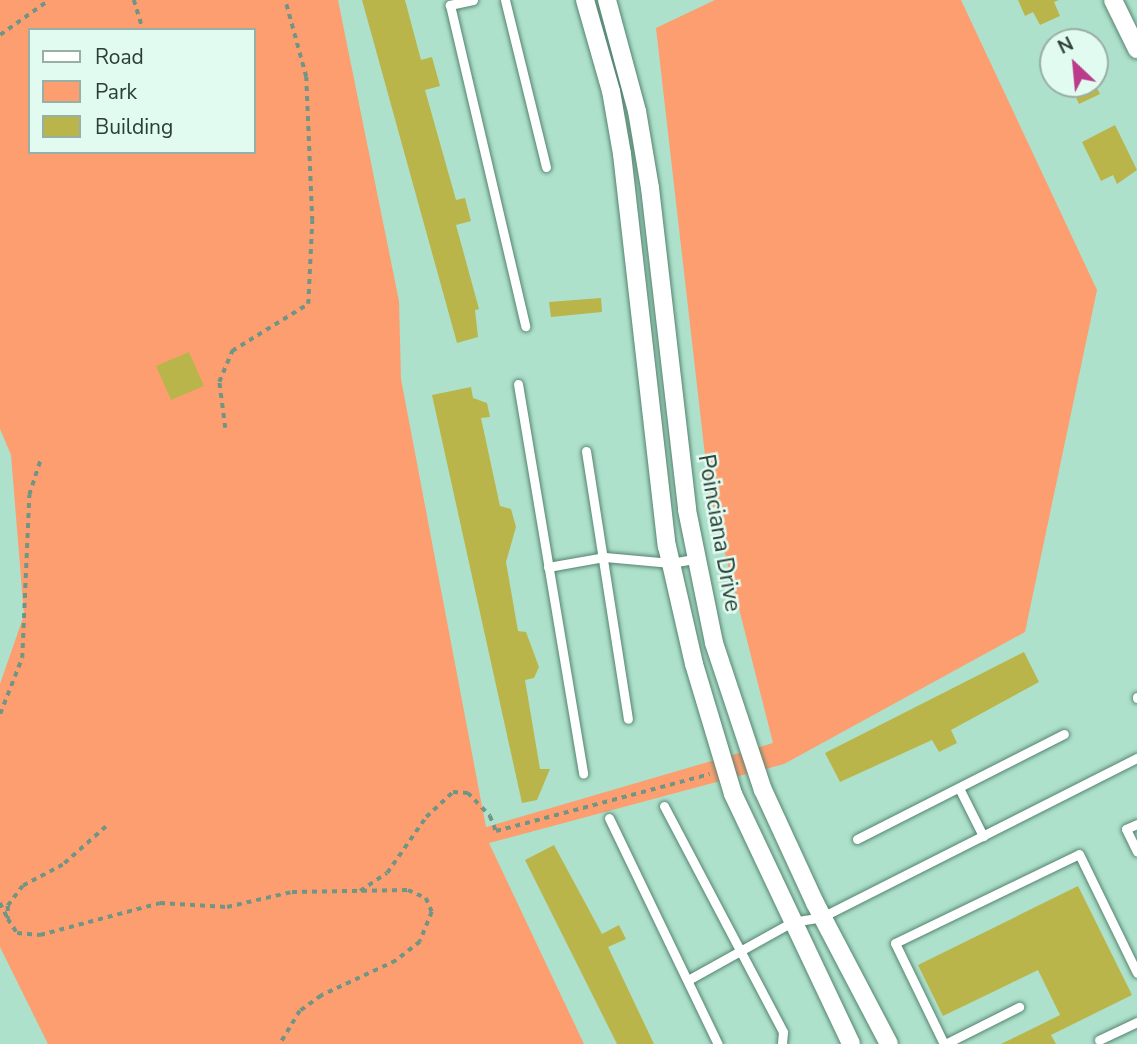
<!DOCTYPE html>
<style>
body{margin:0}
#map{position:relative;width:1137px;height:1044px;overflow:hidden;background:#aee1cb;font-family:"Nunito Sans",sans-serif}
div>[style]{position:absolute}
[style*='--x']{left:calc(var(--x)*1px);top:calc(var(--y)*1px);width:calc(var(--w)*1px);rotate:calc(var(--a)*1deg)}
.green>*{inset:0;background:#fc9e70}
.building>*{inset:0;background:#bab54a}
.path>*{height:3.5px;margin-top:-1.75px;transform-origin:0;background:repeating-linear-gradient(90deg,#709585 0 5px,transparent 0 10px)}
.roads{filter:drop-shadow(0 0 2px #548470) drop-shadow(0 0 2px #548470)}
.service>*{height:9px;margin:-4.5px;padding:0 4.5px;transform-origin:4.5px;border-radius:4.5px;background:#fff}
.minor>*{height:18px;margin:-9px;padding:0 9px;transform-origin:9px;border-radius:9px;background:#fff}
span{translate:-50% -50%;white-space:nowrap;text-align:center;line-height:1.15;-webkit-text-stroke:5px #e2fbf0;paint-order:stroke}
.street-label{font-size:23px;color:#293e35}
.legend{position:absolute;left:28px;top:28px;width:228px;height:126px;box-sizing:border-box;background:#e2fbf0;border:2px solid #98afa5;margin:0;padding:9px 12px;list-style:none;font-size:21px;color:#293e35}
.legend li{display:flex;align-items:center;gap:14px;height:35px}
.legend b{width:35px;border:2px solid #98afa5}
.north{position:absolute;left:1039px;top:28px;width:70px;height:70px;box-sizing:border-box;background:#e2fbf0;border:2px solid #98afa5;border-radius:50%;rotate:334deg;font-size:19px;font-weight:700;line-height:28px;text-align:center;color:#293e35}
.north::after{content:'';display:block;margin:auto;width:24px;height:32px;background:#ba3c8a;clip-path:polygon(50% 0,100% 100%,50% 72%,0 100%)}
</style>
<div id="map">
<div class="green">
<div style="clip-path:polygon(evenodd,0 0,338px 0,399px 301px,401px 379px,486px 827px,773px 743px,709px 490px,656px 28px,715px 0,961px 0,1097px 290px,1025px 632px,784px 764px,489px 843px,584px 1044px,48px 1044px,0 947px,0 684px,24px 615px,11px 455px,0 429px,0 0,30px 30px,254px 30px,254px 152px,30px 152px,30px 30px)"></div>
</div>
<div class="building">
<div style="clip-path:polygon(362px 0,405px 0,421px 60px,432px 57px,440px 86px,425px 90px,456px 200px,465px 198px,471px 221px,456px 225px,479px 309px,475px 310px,478px 337px,457px 343px)"></div>
<div style="clip-path:polygon(1018px 0,1059px 0,1054px 2px,1060px 16px,1040px 25px,1033px 12px,1025px 16px)"></div>
<div style="clip-path:polygon(1070px 84px,1095px 84px,1100px 94px,1079px 104px)"></div>
<div style="clip-path:polygon(1115px 125px,1137px 170px,1117px 184px,1113px 175px,1101px 181px,1082px 142px)"></div>
<div style="clip-path:polygon(601px 298px,602px 312px,551px 317px,549px 302px)"></div>
<div style="clip-path:polygon(189px 352px,204px 386px,171px 400px,156px 366px)"></div>
<div style="clip-path:polygon(471px 387px,473px 398px,487px 403px,490px 417px,481px 418px,500px 506px,511px 509px,516px 527px,506px 562px,518px 631px,526px 632px,539px 667px,534px 678px,525px 680px,540px 769px,550px 769px,537px 800px,522px 803px,432px 395px)"></div>
<div style="clip-path:polygon(1024px 652px,1039px 682px,951px 730px,957px 743px,939px 752px,932px 740px,840px 782px,825px 753px)"></div>
<div style="clip-path:polygon(554px 845px,602px 934px,619px 925px,626px 939px,608px 947px,654px 1044px,617px 1044px,525px 860px)"></div>
<div style="clip-path:polygon(1078px 886px,1132px 995px,1051px 1035px,1056px 1044px,1001px 1044px,1060px 1015px,1038px 970px,943px 1016px,918px 965px)"></div>
</div>
<div class="path">
<div style="--x:134;--y:0;--w:31;--a:73"></div>
<div style="--x:0;--y:35;--w:60;--a:-35.5"></div>
<div style="--x:225;--y:428;--w:46;--a:-97.4"></div>
<div style="--x:219;--y:382;--w:34;--a:-67"></div>
<div style="--x:232;--y:351;--w:89;--a:-31.7"></div>
<div style="--x:308;--y:304;--w:83;--a:-87.2"></div>
<div style="--x:312;--y:221;--w:144;--a:-92.4"></div>
<div style="--x:306;--y:77;--w:80;--a:-105.3"></div>
<div style="--x:0;--y:714;--w:60;--a:-68.6"></div>
<div style="--x:22;--y:658;--w:163;--a:-87.5"></div>
<div style="--x:29;--y:495;--w:39;--a:-72"></div>
<div style="--x:106;--y:827;--w:57;--a:138.5"></div>
<div style="--x:63;--y:865;--w:45;--a:152.3"></div>
<div style="--x:23;--y:886;--w:25;--a:127"></div>
<div style="--x:8;--y:906;--w:13;--a:90"></div>
<div style="--x:8;--y:919;--w:17;--a:57"></div>
<div style="--x:17;--y:933;--w:23;--a:5"></div>
<div style="--x:40;--y:935;--w:124;--a:-14.9"></div>
<div style="--x:160;--y:903;--w:67;--a:3.4"></div>
<div style="--x:227;--y:907;--w:67;--a:-13"></div>
<div style="--x:292;--y:892;--w:116;--a:-1"></div>
<div style="--x:408;--y:890;--w:20;--a:24"></div>
<div style="--x:426;--y:898;--w:15;--a:67"></div>
<div style="--x:432;--y:912;--w:32;--a:112"></div>
<div style="--x:420;--y:942;--w:31;--a:142"></div>
<div style="--x:396;--y:961;--w:83;--a:155"></div>
<div style="--x:321;--y:996;--w:26;--a:144"></div>
<div style="--x:300;--y:1011;--w:39;--a:121"></div>
<div style="--x:360;--y:891;--w:32;--a:-34"></div>
<div style="--x:387;--y:873;--w:68;--a:-55.1"></div>
<div style="--x:426;--y:817;--w:37;--a:-43"></div>
<div style="--x:453;--y:792;--w:15;--a:4"></div>
<div style="--x:468;--y:793;--w:32;--a:46"></div>
<div style="--x:490;--y:816;--w:16;--a:68"></div>
<div style="--x:496;--y:831;--w:221;--a:-14.9"></div>
<div style="--x:0;--y:903;--w:16;--a:63"></div>
</div>
<div class="roads">
<div class="service">
<div style="--x:473;--y:0;--w:24;--a:168"></div>
<div style="--x:450;--y:5;--w:330;--a:76.8"></div>
<div style="--x:505;--y:0;--w:172;--a:76.2"></div>
<div style="--x:518;--y:384;--w:395;--a:80.5"></div>
<div style="--x:586;--y:451;--w:271;--a:81.1"></div>
<div style="--x:548;--y:567;--w:58;--a:-10"></div>
<div style="--x:605;--y:557;--w:66;--a:5.2"></div>
<div style="--x:671;--y:563;--w:23;--a:-10"></div>
<div style="--x:1137;--y:698;--w:1;--a:-90"></div>
<div style="--x:959;--y:788;--w:54;--a:63.4"></div>
<div style="--x:664;--y:806;--w:255;--a:62.2"></div>
<div style="--x:783;--y:1032;--w:12;--a:95"></div>
<div style="--x:609;--y:818;--w:251;--a:64.3"></div>
<div style="--x:1137;--y:824;--w:12;--a:156"></div>
<div style="--x:1126;--y:829;--w:25;--a:64"></div>
<div style="--x:857;--y:839;--w:232;--a:-26.9"></div>
<div style="--x:688;--y:980;--w:119;--a:-29.1"></div>
<div style="--x:792;--y:922;--w:30;--a:-9"></div>
<div style="--x:822;--y:917;--w:353;--a:-26.8"></div>
<div style="--x:1099;--y:1040;--w:42;--a:-25.3"></div>
<div style="--x:944;--y:1044;--w:112;--a:-115.9"></div>
<div style="--x:895;--y:943;--w:204;--a:-25.8"></div>
<div style="--x:1079;--y:854;--w:132;--a:64"></div>
<div style="--x:945;--y:1044;--w:83;--a:-26.6"></div>
</div>
<div class="minor">
<div style="--x:585;--y:0;--w:95;--a:74.1"></div>
<div style="--x:611;--y:91;--w:64;--a:80.1"></div>
<div style="--x:622;--y:154;--w:395;--a:83.5"></div>
<div style="--x:667;--y:546;--w:121;--a:77.1"></div>
<div style="--x:694;--y:664;--w:136;--a:73.3"></div>
<div style="--x:733;--y:794;--w:276;--a:64.7"></div>
<div style="--x:607;--y:0;--w:115;--a:74.9"></div>
<div style="--x:637;--y:111;--w:78;--a:80.4"></div>
<div style="--x:650;--y:188;--w:324;--a:83.4"></div>
<div style="--x:687;--y:510;--w:136;--a:78.5"></div>
<div style="--x:714;--y:643;--w:155;--a:71.6"></div>
<div style="--x:763;--y:790;--w:124;--a:65.3"></div>
<div style="--x:815;--y:903;--w:159;--a:62.3"></div>
<div style="--x:1113;--y:0;--w:55;--a:63.9"></div>
</div>
</div>
<div class="street-label">
<span style="left:719px;top:533px;rotate:80deg">Poinciana Drive</span>
</div>
<ul class="legend">
<li><b style="height:9px;background:#fff"></b>Road</li>
<li><b style="height:19px;background:#fc9e70"></b>Park</li>
<li><b style="height:19px;background:#bab54a"></b>Building</li>
</ul>
<div class="north">N</div>
</div>
